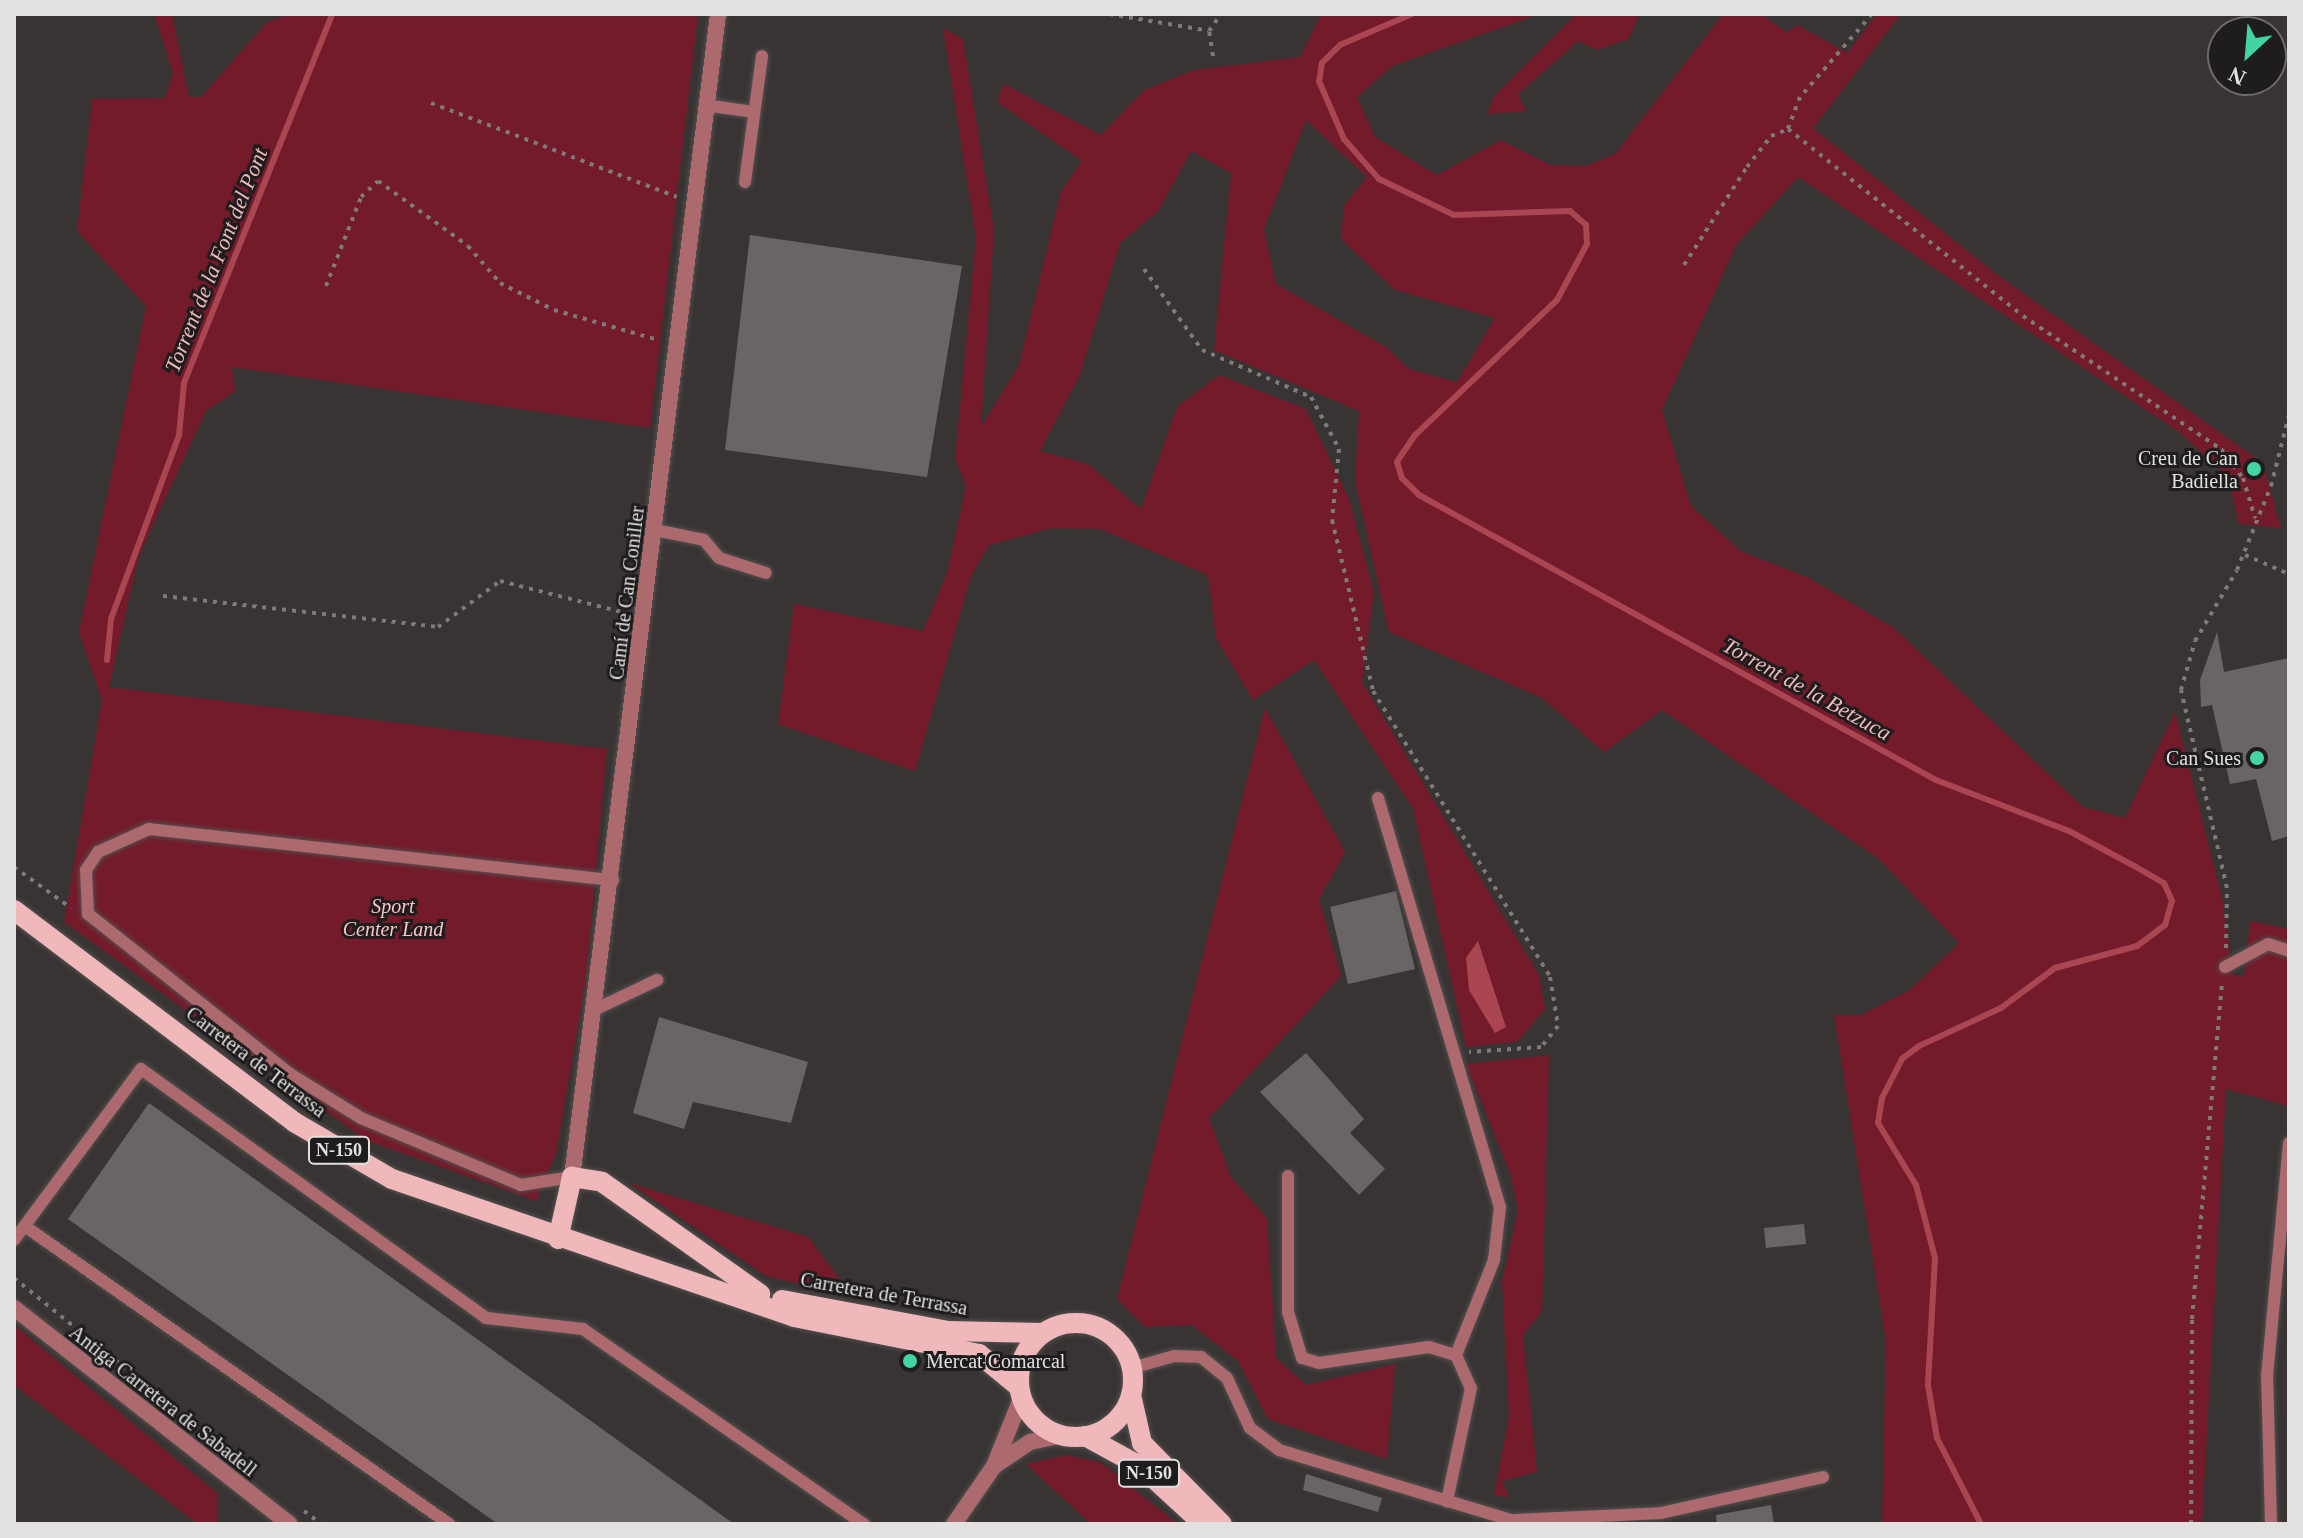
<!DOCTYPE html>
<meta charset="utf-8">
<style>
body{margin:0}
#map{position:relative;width:2303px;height:1538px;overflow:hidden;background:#393434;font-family:Georgia,serif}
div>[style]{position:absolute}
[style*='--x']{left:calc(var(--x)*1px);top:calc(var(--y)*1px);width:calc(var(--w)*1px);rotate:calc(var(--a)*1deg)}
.green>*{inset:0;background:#731b2b}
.water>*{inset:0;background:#a94652}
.stream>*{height:6px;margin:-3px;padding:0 3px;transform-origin:3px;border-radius:3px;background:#a94652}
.building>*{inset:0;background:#6a6565}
.path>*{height:4px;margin-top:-2px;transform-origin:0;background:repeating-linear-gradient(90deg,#7f7a7a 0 4px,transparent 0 10px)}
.roads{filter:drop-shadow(0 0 2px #545050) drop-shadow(0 0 2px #545050)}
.service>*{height:12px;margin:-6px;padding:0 6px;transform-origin:6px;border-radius:6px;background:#ac696e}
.minor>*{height:16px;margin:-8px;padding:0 8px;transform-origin:8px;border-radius:8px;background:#ac696e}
.tertiary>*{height:16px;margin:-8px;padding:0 8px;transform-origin:8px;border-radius:8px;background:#ac696e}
.primary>*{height:20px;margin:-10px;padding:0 10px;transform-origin:10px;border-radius:10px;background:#f0b8bb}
.primary>.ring{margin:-10px;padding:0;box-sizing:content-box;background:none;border:20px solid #f0b8bb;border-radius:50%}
.dots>*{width:22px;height:22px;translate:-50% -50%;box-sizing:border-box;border:4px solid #1e1c1c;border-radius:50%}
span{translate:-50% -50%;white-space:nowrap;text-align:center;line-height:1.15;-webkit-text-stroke:6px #1e1c1c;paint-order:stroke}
.shield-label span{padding:2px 6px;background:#1e1c1c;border:2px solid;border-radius:6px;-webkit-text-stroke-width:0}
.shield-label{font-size:18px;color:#e3e0e0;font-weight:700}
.poi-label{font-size:20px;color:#e3e0e0}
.right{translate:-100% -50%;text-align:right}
.left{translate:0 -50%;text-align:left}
.street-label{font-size:20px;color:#e3e0e0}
.park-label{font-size:20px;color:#fcc4c6;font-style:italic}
.water-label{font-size:22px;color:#efb8bb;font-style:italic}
.frame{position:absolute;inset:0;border:16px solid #e3e0e0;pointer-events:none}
.north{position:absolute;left:2207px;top:16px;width:80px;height:80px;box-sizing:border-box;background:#1e1c1c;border:2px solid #6d6a6a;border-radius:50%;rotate:206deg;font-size:22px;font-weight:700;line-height:32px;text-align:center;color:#e3e0e0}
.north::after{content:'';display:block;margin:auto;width:28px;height:36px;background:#42d4a1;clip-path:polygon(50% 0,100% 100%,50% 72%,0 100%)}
</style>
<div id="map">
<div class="green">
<div style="clip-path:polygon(154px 14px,172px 14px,189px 97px,201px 97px,267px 22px,291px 14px,698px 14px,650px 428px,232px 367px,235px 391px,206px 411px,139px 555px,109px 687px,607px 749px,586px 978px,556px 1154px,536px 1201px,366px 1140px,64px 922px,102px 700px,79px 632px,146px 306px,77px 231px,92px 99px,165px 98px,173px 73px)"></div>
<div style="clip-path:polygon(evenodd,1321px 14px,1540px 14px,1392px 66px,1357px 97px,1375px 137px,1437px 175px,1501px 140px,1550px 165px,1585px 166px,1615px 154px,1723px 14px,1761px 14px,1786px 32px,1798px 25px,1847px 53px,1877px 14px,1901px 14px,1813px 128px,1995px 273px,2263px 463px,2281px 528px,2239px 524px,2228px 476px,2179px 432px,1798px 177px,1736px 245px,1662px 410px,1691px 506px,1742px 552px,1807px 577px,1894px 628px,2083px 807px,2125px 818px,2175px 712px,2222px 898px,2233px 974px,2244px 977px,2250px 921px,2289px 929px,2289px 1106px,2226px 1089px,2202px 1524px,1882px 1524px,1886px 1341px,1834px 1015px,1861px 1015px,1910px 990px,1959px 943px,1879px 859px,1662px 710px,1604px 752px,1542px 698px,1389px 632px,1355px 481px,1359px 411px,1214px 350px,1231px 173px,1191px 151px,1158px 211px,1120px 243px,1080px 375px,1040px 451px,1088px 464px,1141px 509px,1177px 407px,1219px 375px,1306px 409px,1349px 499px,1374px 592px,1362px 682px,1539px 975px,1545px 1009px,1517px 1042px,1466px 1047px,1413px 808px,1314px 660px,1253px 700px,1216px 638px,1208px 575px,1100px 529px,1052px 528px,989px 545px,971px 576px,915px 771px,778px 724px,794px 604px,923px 631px,948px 570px,966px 485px,955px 459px,976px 238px,943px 28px,963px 39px,994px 230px,981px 427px,1019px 365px,1061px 191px,1082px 161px,997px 102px,1004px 84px,1101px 135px,1144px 90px,1194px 70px,1300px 57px,1321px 14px,1306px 120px,1367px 177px,1344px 206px,1341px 239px,1395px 290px,1495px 318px,1457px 382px,1409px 369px,1386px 347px,1276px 284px,1264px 229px,1306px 120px)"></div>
<div style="clip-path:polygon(1576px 14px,1640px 14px,1628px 39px,1597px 50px,1578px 41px,1518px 94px,1526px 111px,1487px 114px,1494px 96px)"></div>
<div style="clip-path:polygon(1265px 708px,1345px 852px,1319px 899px,1341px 976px,1209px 1118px,1231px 1177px,1267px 1218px,1276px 1358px,1306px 1385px,1395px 1364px,1387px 1459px,1268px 1419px,1238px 1361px,1192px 1325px,1145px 1327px,1117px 1299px)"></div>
<div style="clip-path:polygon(1549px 1055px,1542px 1311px,1523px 1335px,1537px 1472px,1502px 1481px,1509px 1497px,1494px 1495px,1509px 1416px,1502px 1281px,1518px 1210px,1511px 1175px,1466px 1064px)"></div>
<div style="clip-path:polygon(629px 1183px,808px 1237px,853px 1297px,766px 1276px)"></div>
<div style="clip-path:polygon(14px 1325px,217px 1493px,217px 1524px,198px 1524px,14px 1385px)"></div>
<div style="clip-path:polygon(1066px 1455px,1100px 1462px,1178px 1524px,1091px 1524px,1026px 1464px)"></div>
</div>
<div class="water">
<div style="clip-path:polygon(1478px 941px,1506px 1027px,1495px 1033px,1469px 990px,1466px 958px)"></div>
</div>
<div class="stream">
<div style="--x:1412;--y:14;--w:78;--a:156.7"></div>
<div style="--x:1340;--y:45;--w:25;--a:135"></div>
<div style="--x:1322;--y:63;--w:18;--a:99"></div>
<div style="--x:1319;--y:81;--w:63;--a:66.7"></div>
<div style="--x:1344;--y:139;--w:53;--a:48.8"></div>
<div style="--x:1379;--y:179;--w:83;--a:25.6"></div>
<div style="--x:1454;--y:215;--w:116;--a:-2"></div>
<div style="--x:1570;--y:211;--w:21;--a:41"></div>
<div style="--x:1586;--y:225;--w:19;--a:87"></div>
<div style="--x:1587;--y:244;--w:64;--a:118.2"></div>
<div style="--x:1557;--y:300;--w:196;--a:136.4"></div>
<div style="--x:1415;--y:435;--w:32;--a:124"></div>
<div style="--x:1397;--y:462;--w:17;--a:73"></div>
<div style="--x:1402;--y:478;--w:24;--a:45"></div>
<div style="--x:1419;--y:495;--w:590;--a:28.87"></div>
<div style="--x:1936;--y:780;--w:142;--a:21"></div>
<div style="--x:2069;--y:831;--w:76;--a:28.2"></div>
<div style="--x:2136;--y:867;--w:32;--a:30"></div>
<div style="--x:2164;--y:883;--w:20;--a:66"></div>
<div style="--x:2172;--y:901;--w:25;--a:106"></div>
<div style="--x:2165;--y:925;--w:35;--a:143"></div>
<div style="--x:2137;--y:946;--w:85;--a:165"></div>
<div style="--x:2055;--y:968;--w:67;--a:143.5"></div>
<div style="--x:2001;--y:1008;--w:90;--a:155.1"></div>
<div style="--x:1919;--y:1046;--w:21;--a:143"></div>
<div style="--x:1902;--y:1059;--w:44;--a:117.1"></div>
<div style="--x:1882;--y:1098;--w:25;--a:99"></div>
<div style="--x:1878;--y:1123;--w:73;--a:58.5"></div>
<div style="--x:1916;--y:1185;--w:75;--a:75.4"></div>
<div style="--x:1935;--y:1258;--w:127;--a:93.2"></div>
<div style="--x:1928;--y:1385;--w:54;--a:80.4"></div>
<div style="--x:1937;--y:1438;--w:97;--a:62.9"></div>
<div style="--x:107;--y:660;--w:41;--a:-84.4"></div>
<div style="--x:111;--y:619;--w:196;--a:-69.7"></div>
<div style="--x:179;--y:435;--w:52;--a:-84.5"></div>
<div style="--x:184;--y:383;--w:398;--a:-68.1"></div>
</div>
<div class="building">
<div style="clip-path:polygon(750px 235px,962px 266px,927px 477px,725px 450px)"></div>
<div style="clip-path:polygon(2217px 632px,2224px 672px,2289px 658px,2289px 836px,2272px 841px,2256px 779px,2230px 784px,2212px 705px,2201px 707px,2200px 680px)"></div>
<div style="clip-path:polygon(1396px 891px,1415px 969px,1348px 984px,1330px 907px)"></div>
<div style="clip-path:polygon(659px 1017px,808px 1062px,791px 1123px,693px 1102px,684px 1129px,633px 1113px)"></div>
<div style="clip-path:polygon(1306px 1053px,1364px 1119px,1350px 1133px,1385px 1169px,1359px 1195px,1260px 1092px)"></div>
<div style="clip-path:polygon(149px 1103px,734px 1524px,498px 1524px,68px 1219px)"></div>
<div style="clip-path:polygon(1804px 1224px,1806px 1244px,1766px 1248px,1764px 1228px)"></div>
<div style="clip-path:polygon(1306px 1474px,1382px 1498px,1378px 1512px,1303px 1490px)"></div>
<div style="clip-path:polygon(1771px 1505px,1774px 1524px,1717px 1524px,1716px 1515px)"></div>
</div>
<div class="path">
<div style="--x:1109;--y:14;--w:101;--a:9.6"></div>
<div style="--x:1872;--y:14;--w:110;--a:130.9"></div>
<div style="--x:1800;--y:97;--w:34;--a:111"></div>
<div style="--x:1788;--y:129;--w:300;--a:38.5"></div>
<div style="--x:2023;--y:316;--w:239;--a:33.9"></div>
<div style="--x:2221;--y:449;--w:36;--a:53"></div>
<div style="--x:2243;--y:478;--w:42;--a:73.3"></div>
<div style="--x:1213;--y:56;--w:25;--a:-99"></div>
<div style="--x:1209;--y:31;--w:21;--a:-55"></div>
<div style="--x:431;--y:103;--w:263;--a:20.9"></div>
<div style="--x:1684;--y:265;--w:117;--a:-57.3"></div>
<div style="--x:1747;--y:167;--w:39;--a:-52"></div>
<div style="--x:1771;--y:136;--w:18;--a:-22"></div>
<div style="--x:1144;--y:269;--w:100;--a:54.4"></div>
<div style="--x:1202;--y:350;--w:119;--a:23.3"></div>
<div style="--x:1311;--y:397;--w:59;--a:61.7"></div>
<div style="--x:1339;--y:449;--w:71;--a:95.6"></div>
<div style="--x:1332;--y:520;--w:176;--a:76.5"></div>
<div style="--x:1373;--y:691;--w:336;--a:58.2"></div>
<div style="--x:1550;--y:977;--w:50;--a:80.7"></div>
<div style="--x:1558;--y:1026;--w:27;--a:129"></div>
<div style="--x:1541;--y:1047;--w:72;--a:176"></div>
<div style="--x:326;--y:286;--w:96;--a:-68.5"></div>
<div style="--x:361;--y:197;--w:23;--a:-43"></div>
<div style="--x:378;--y:181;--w:111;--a:35.8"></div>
<div style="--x:468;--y:246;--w:49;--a:49.1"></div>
<div style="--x:500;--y:283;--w:60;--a:26.6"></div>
<div style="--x:554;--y:310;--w:108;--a:16.1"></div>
<div style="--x:2245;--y:555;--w:48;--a:23.4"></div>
<div style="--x:163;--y:596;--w:277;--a:6.4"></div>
<div style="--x:438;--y:627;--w:77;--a:-36.6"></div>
<div style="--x:500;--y:581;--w:130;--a:14.3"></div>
<div style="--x:14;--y:867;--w:70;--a:35.7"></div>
<div style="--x:2226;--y:948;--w:60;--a:-89"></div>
<div style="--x:2227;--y:888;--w:203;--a:-103.1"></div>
<div style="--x:2181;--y:690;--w:51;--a:-74.1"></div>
<div style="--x:2195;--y:641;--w:82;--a:-59.4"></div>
<div style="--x:2237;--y:570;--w:91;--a:-68"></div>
<div style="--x:2271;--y:486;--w:73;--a:-75.8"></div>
<div style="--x:14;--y:1278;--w:143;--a:39"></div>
<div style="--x:304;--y:1511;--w:21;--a:37"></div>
<div style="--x:2191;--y:1524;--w:205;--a:-89.7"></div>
<div style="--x:2192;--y:1319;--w:340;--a:-84.9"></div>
</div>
<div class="roads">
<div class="service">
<div style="--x:711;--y:106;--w:43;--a:7.9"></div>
<div style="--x:745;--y:182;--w:127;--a:-82.3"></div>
<div style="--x:655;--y:530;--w:50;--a:11.5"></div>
<div style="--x:704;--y:540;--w:23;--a:50"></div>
<div style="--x:719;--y:558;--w:49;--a:17.7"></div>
<div style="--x:1378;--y:798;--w:427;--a:73.4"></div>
<div style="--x:1500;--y:1207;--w:53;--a:96.5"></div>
<div style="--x:1494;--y:1260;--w:102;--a:111.8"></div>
<div style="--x:2225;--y:967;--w:49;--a:-28.1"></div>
<div style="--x:2268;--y:944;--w:22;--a:18"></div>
<div style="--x:596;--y:1009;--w:68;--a:-25.4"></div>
<div style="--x:1288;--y:1176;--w:136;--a:90"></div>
<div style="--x:1288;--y:1312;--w:48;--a:73.1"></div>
<div style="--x:1302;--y:1358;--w:18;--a:16"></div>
<div style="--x:1319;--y:1363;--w:111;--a:-8.3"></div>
<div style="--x:1429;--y:1347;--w:28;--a:17"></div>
<div style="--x:1456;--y:1355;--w:36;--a:66"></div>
<div style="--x:1471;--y:1388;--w:116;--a:102"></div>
<div style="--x:572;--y:1177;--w:52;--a:171.1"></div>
<div style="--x:521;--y:1185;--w:173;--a:-157.3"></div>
<div style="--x:361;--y:1118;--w:84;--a:-148.2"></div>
<div style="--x:290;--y:1074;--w:258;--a:-141.6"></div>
<div style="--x:88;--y:914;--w:44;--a:-92.6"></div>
<div style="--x:86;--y:870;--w:22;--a:-56"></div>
<div style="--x:98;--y:852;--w:56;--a:-24.3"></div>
<div style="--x:149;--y:829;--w:467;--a:6.3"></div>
<div style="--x:26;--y:1227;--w:517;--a:35.07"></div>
<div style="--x:14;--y:1240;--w:213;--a:-53.4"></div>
<div style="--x:141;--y:1069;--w:425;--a:35.8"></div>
<div style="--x:486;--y:1318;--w:98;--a:6.5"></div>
<div style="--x:583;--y:1329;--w:342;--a:34.8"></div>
<div style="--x:1132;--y:1368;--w:44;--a:-15.9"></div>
<div style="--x:1174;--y:1356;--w:27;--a:2"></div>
<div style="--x:1201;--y:1357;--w:33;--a:39"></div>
<div style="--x:1227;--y:1378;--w:55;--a:65.3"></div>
<div style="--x:1250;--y:1428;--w:36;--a:37"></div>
<div style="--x:1279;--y:1450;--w:256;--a:16.8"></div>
<div style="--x:1515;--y:1520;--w:146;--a:-2.7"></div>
<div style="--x:1661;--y:1513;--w:166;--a:-12.5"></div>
<div style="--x:2271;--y:1524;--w:148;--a:-91.5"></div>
<div style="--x:2267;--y:1376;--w:234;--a:-84.6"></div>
</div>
<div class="minor">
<div style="--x:572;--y:1177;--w:1172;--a:-82.84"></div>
</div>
<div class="tertiary">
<div style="--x:14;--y:1308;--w:350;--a:38.1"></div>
<div style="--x:994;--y:1466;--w:43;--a:-33.7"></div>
<div style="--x:1030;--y:1442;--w:33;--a:-12"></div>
<div style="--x:954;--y:1524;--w:70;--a:-55.4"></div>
<div style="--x:994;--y:1466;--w:72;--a:-68.1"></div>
</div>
<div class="primary">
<div style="--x:14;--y:910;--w:351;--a:37.1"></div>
<div style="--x:294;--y:1122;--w:113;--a:30.2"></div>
<div style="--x:392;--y:1179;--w:425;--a:18.9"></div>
<div style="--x:794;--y:1317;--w:189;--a:11.3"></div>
<div style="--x:979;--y:1354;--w:52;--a:39.5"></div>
<div style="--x:558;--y:1239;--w:64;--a:-77.3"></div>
<div style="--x:572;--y:1177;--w:30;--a:9"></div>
<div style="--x:602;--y:1182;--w:194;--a:35.3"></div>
<div style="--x:782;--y:1300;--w:168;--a:10.6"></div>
<div style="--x:947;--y:1331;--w:95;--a:1.2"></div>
<div class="ring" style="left:1019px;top:1323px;width:94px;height:94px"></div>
<div style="--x:1131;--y:1395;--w:49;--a:77.1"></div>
<div style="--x:1142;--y:1443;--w:114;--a:45.4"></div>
<div style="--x:1085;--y:1436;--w:63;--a:28.6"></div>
<div style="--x:1140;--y:1466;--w:86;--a:42.6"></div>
</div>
</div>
<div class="dots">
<div style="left:2254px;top:469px;background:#42d4a1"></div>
<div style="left:2257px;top:758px;background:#42d4a1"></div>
<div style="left:910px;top:1361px;background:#42d4a1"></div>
</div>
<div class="shield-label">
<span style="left:339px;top:1150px">N-150</span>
<span style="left:1149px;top:1473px">N-150</span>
</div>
<div class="poi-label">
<span class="right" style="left:2238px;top:470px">Creu de Can<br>Badiella</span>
<span class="right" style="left:2241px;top:758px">Can Sues</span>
<span class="left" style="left:926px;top:1361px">Mercat Comarcal</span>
</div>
<div class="street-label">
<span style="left:627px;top:593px;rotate:-83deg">Camí de Can Coniller</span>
<span style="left:256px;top:1062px;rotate:37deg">Carretera de Terrassa</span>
<span style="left:884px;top:1294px;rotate:10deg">Carretera de Terrassa</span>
<span style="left:163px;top:1401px;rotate:38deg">Antiga Carretera de Sabadell</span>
</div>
<div class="park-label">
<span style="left:393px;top:918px">Sport<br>Center Land</span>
</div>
<div class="water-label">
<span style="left:216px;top:260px;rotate:-68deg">Torrent de la Font del Pont</span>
<span style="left:1807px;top:689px;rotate:29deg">Torrent de la Betzuca</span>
</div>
<div class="frame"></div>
<div class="north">N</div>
</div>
